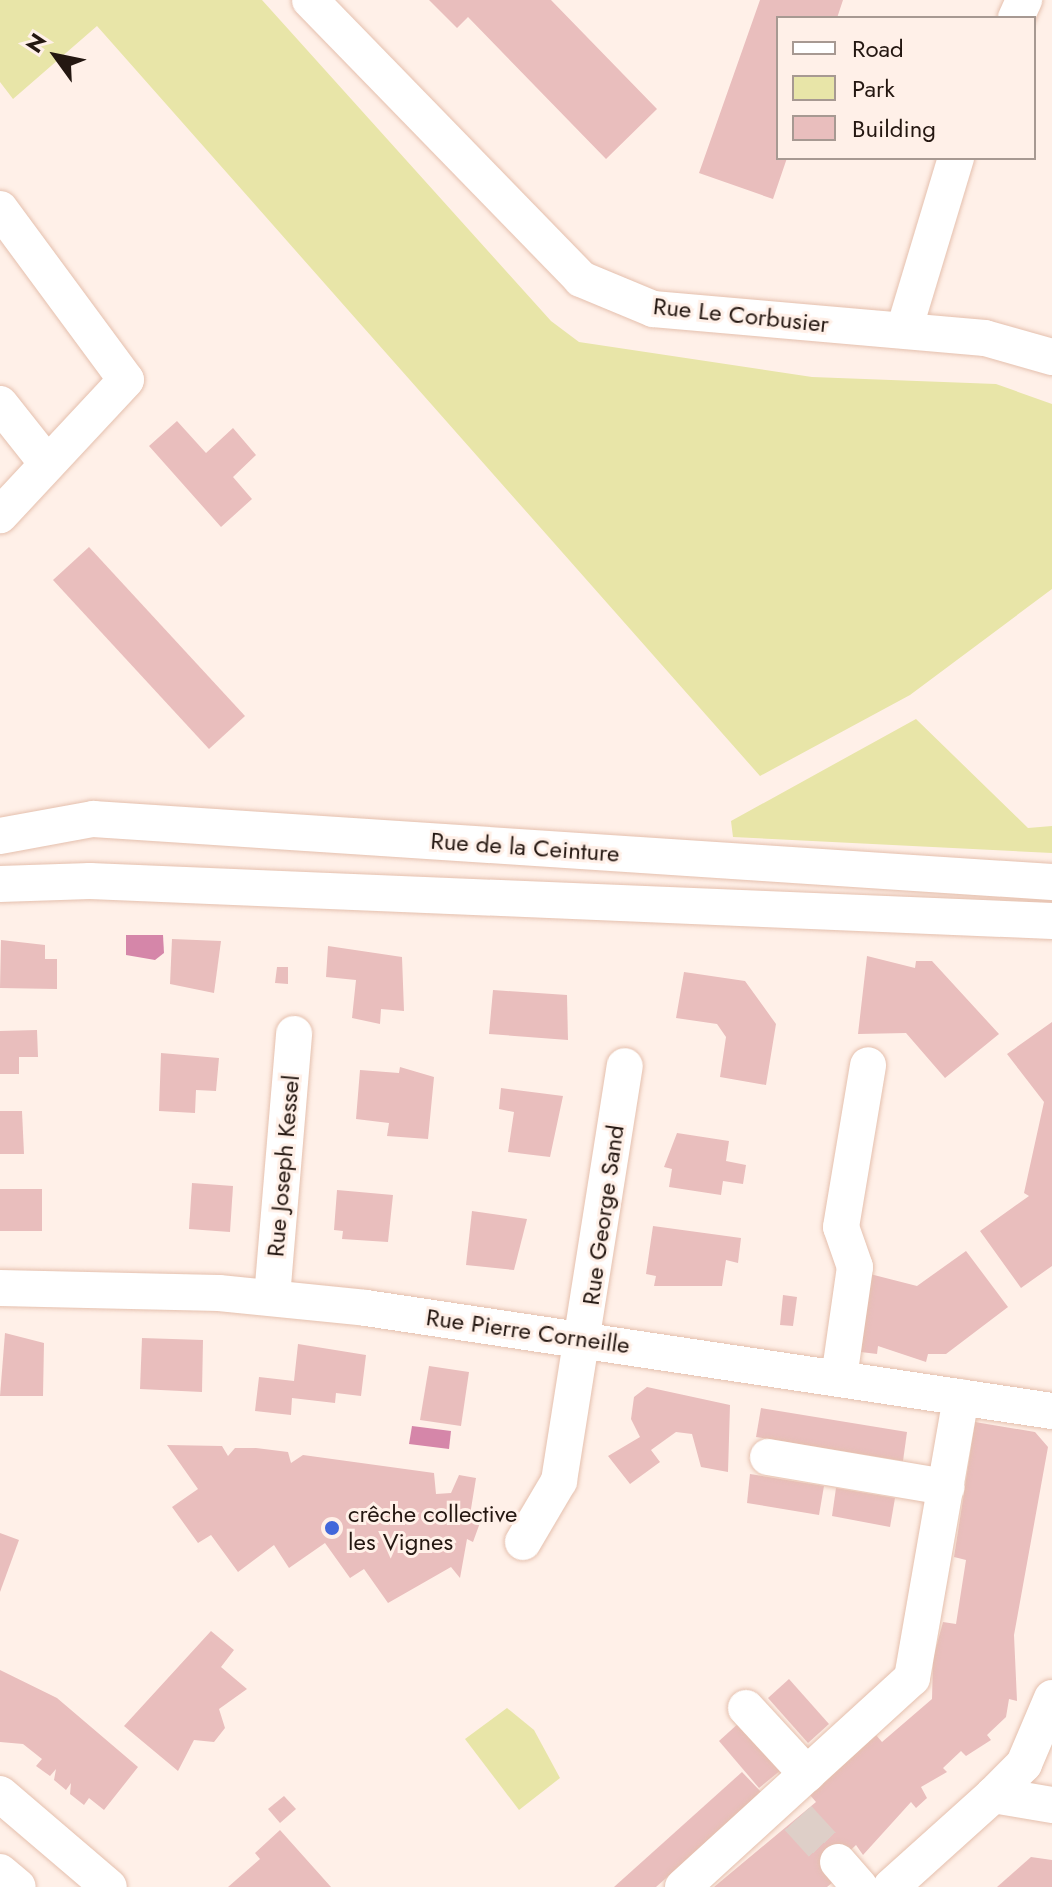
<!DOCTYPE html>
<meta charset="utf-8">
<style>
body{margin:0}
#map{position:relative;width:1052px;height:1887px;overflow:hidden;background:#fff0e8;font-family:Jost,sans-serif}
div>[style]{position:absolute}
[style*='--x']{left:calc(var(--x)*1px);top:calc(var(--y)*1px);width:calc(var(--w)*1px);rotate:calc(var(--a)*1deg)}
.green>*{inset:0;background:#e8e5a8}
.water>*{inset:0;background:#d586a9}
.building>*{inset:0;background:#e9bebd}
.minor-tunnel>*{height:36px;margin-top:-18px;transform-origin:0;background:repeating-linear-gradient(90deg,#decfc8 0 36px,transparent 0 54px)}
.roads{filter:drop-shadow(0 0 2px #e5c0ae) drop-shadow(0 0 2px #e5c0ae)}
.minor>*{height:36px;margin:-18px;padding:0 18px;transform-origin:18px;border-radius:18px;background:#fff}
.dots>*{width:22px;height:22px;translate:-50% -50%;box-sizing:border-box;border:4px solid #fff0e8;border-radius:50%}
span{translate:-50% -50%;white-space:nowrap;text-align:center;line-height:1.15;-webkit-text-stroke:6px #fff0e8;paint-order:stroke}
.street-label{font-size:24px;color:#241711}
.poi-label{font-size:24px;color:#241711}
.left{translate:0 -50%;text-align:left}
.legend{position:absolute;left:776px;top:16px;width:260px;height:144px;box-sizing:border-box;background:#fff0e8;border:2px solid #a79992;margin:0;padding:10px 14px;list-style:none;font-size:24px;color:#241711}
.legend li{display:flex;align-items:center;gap:16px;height:40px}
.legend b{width:40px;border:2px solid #a79992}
.north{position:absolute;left:16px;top:16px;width:80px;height:80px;-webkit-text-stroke:6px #fff0e8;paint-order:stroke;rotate:303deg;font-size:22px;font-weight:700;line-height:32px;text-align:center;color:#241711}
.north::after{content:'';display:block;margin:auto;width:28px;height:36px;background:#241711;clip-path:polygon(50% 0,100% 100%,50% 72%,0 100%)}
</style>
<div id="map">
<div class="green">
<div style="clip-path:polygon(0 0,262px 0,551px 321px,579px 342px,812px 377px,996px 384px,1052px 404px,1052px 589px,910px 695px,760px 776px,97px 26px,13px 99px,0 82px)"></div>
<div style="clip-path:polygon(916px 719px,1028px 828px,1052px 826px,1052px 853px,733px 837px,731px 821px)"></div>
<div style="clip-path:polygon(507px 1708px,534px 1730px,560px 1778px,519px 1810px,465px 1739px)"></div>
</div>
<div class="water">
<div style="clip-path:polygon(126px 935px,163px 935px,164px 953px,155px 960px,126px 955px)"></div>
<div style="clip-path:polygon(412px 1426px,451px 1431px,449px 1449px,409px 1444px)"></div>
</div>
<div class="building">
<div style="clip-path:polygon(429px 0,551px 0,657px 109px,606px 159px,468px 17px,457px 28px)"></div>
<div style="clip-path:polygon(760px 0,843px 0,837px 18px,778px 18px,778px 158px,787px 158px,773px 199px,699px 173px)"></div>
<div style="clip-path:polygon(177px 421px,206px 453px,233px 428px,256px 455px,233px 477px,252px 499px,221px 527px,149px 446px)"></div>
<div style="clip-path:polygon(89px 547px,245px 716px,209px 749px,53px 580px)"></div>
<div style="clip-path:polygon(172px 939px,221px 941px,214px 993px,170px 984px)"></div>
<div style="clip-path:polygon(1px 940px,45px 945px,45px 959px,57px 959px,57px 989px,0 988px)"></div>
<div style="clip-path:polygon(328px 946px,402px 957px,404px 1011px,381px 1009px,380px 1024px,352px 1018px,356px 980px,326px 977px)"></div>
<div style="clip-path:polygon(867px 956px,915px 968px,916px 961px,932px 961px,999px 1034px,945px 1078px,906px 1033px,858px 1034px)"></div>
<div style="clip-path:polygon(277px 967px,288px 967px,288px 984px,275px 983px)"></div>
<div style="clip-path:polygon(684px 972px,745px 981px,776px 1024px,766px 1085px,720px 1077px,726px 1037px,717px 1024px,676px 1018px)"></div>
<div style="clip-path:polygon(493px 990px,567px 995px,568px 1040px,489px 1034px)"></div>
<div style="clip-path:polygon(1052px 1022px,1052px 1266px,1021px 1288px,980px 1231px,1029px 1196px,1024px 1193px,1044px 1102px,1007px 1054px)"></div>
<div style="clip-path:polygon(37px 1030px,38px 1057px,19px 1057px,19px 1074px,0 1074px,0 1031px)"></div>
<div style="clip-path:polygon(161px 1053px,219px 1058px,216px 1091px,196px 1090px,195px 1113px,159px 1111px)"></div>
<div style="clip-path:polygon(400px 1067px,434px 1077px,428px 1139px,387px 1136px,389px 1123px,356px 1119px,360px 1070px,399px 1073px)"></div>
<div style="clip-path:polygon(501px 1088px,563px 1096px,550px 1157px,508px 1152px,514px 1112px,499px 1109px)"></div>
<div style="clip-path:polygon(0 1111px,22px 1111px,24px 1154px,0 1154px)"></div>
<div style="clip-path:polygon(677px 1133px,729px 1141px,726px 1161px,746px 1165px,743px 1184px,723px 1181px,721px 1195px,669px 1187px,672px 1169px,664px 1167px)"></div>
<div style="clip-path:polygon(192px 1183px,233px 1186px,230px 1232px,189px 1229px)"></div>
<div style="clip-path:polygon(0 1189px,42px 1189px,42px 1231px,0 1231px)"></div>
<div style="clip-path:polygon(337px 1190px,393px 1195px,388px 1242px,342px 1239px,343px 1231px,334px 1230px)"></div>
<div style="clip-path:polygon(472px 1211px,527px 1219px,514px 1270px,466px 1265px)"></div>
<div style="clip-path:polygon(653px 1226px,741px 1238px,738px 1263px,726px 1260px,722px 1286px,654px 1286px,656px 1276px,646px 1274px)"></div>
<div style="clip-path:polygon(966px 1251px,1008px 1307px,946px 1354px,928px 1354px,926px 1362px,878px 1346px,877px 1354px,861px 1352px,870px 1274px,917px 1286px)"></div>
<div style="clip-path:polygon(783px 1295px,797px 1297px,793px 1326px,780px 1325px)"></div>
<div style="clip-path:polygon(5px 1333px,44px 1343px,43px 1396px,0 1396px)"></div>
<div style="clip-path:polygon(142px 1338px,203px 1340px,202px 1392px,140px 1389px)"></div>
<div style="clip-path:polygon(298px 1344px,366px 1355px,361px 1396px,336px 1393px,335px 1403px,292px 1398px,291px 1415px,255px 1411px,259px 1377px,294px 1381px)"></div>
<div style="clip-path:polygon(429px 1366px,469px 1372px,461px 1426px,420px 1420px)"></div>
<div style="clip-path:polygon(647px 1387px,730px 1405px,728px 1472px,701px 1467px,692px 1434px,676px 1432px,651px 1450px,660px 1462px,630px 1484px,608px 1456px,640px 1437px,631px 1419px,634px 1397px)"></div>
<div style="clip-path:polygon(761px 1408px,907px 1432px,903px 1461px,756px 1437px)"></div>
<div style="clip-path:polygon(975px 1422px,1035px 1432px,1048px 1447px,1014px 1635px,1017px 1701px,1009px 1699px,1006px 1717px,987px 1735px,991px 1740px,966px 1756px,961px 1751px,943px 1768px,947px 1772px,921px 1787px,927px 1798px,916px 1808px,911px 1802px,863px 1855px,856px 1845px,838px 1862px,838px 1878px,827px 1887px,714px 1887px,816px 1802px,810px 1795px,876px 1735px,882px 1742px,932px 1699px,933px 1659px,943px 1622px,956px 1624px,966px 1560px,954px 1557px)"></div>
<div style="clip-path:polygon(167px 1445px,222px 1446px,228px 1456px,235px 1448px,256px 1448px,288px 1452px,291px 1463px,303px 1455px,434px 1473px,436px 1494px,451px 1493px,459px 1475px,476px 1478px,470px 1515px,481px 1520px,473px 1542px,467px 1539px,460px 1578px,451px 1567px,388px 1603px,364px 1569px,350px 1578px,325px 1543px,289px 1568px,274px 1545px,238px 1572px,211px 1535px,198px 1543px,172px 1507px,198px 1489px)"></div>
<div style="clip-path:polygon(750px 1474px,824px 1486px,819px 1515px,747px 1503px)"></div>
<div style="clip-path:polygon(836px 1488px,895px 1498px,890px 1527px,832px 1516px)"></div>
<div style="clip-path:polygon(0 1533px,19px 1540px,0 1592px)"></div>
<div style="clip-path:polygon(211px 1631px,234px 1650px,221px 1667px,247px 1689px,219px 1709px,225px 1728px,214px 1742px,194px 1740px,178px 1771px,124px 1726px)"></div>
<div style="clip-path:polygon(0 1670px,57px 1698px,138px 1767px,104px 1810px,89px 1798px,84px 1805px,70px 1794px,71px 1783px,66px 1790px,54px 1780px,56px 1769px,50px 1776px,36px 1766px,42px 1759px,23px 1744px,0 1742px)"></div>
<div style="clip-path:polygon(789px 1679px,829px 1724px,808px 1743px,768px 1698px)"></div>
<div style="clip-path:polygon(740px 1722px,781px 1770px,759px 1788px,719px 1741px)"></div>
<div style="clip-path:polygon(742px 1772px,762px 1793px,656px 1887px,614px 1887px)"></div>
<div style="clip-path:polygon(284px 1796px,296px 1809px,280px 1823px,268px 1809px)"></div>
<div style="clip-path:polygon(280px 1830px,331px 1887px,228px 1887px,260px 1859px,255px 1853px)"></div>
<div style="clip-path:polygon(1031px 1857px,1052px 1860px,1052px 1887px,997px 1887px)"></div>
</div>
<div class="minor-tunnel">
<div style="--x:798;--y:1818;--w:59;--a:47.7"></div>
</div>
<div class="roads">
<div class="minor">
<div style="--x:310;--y:0;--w:389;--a:45.8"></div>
<div style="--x:581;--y:279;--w:78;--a:22.6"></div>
<div style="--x:653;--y:309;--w:333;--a:5"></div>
<div style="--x:985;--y:338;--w:70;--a:15.8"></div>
<div style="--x:1016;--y:18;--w:20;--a:-66"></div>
<div style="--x:0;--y:209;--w:212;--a:53.6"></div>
<div style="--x:126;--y:380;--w:185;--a:133"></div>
<div style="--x:904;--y:330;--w:180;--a:-73.2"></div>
<div style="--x:0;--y:404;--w:74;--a:51.6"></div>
<div style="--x:0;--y:836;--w:95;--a:-10.4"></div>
<div style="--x:93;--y:819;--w:961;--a:3.76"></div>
<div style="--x:0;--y:884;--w:90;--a:-1.9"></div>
<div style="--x:90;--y:881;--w:963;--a:2.38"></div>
<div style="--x:0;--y:1288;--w:219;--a:1.3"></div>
<div style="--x:219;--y:1293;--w:148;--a:5.8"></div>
<div style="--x:366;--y:1308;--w:694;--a:8.54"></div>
<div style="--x:272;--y:1297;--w:264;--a:-85.2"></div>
<div style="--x:839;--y:1378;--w:112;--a:-81.8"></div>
<div style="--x:855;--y:1267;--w:42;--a:-109.3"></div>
<div style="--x:841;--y:1227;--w:164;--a:-80.5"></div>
<div style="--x:768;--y:1457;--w:181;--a:9.6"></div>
<div style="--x:523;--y:1542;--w:71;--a:-59.5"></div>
<div style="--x:559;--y:1481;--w:420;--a:-81"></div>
<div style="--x:1052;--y:1698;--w:72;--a:113"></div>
<div style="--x:1024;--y:1764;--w:44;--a:135"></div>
<div style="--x:993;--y:1795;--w:60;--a:9.6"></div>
<div style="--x:746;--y:1708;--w:90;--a:47.3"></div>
<div style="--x:0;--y:1794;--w:143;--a:40.5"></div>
<div style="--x:838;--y:1862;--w:33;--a:49"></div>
<div style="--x:0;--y:1872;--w:23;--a:40"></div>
<div style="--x:683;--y:1887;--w:310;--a:-42.4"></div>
<div style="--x:912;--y:1678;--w:285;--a:-80.1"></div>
<div style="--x:891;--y:1887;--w:137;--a:-42"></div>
</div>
</div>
<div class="dots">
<div style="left:332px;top:1528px;background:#4267da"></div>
</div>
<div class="street-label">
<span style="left:741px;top:315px;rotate:6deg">Rue Le Corbusier</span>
<span style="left:525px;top:847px;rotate:4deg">Rue de la Ceinture</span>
<span style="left:283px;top:1166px;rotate:-85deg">Rue Joseph Kessel</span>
<span style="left:603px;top:1215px;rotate:-82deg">Rue George Sand</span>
<span style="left:528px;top:1331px;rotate:8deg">Rue Pierre Corneille</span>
</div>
<div class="poi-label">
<span class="left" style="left:348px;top:1528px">crêche collective<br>les Vignes</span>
</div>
<ul class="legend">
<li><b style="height:10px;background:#fff"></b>Road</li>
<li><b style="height:22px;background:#e8e5a8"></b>Park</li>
<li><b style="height:22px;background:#e9bebd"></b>Building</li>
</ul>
<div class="north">N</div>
</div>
